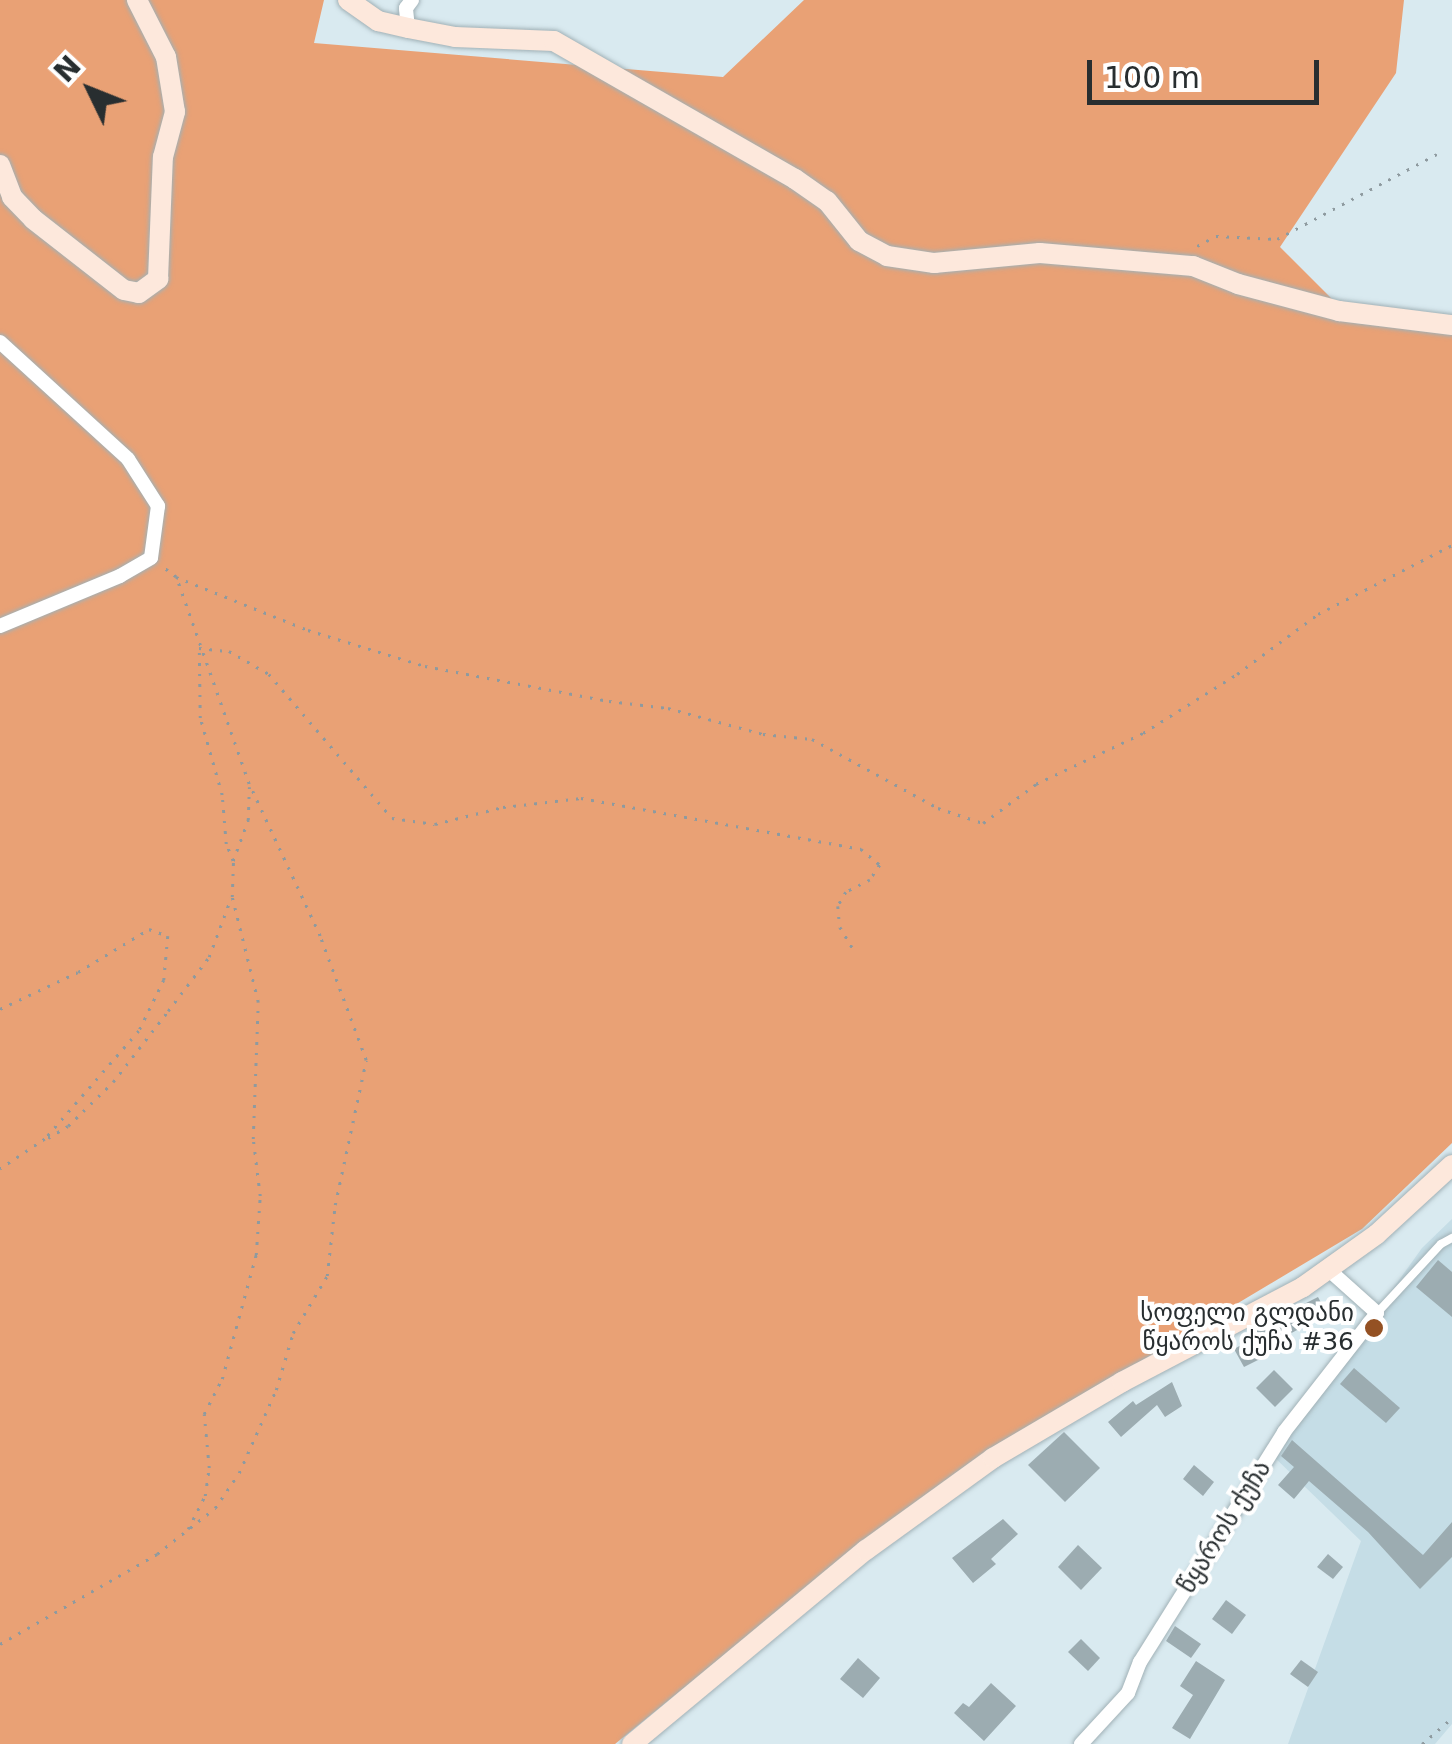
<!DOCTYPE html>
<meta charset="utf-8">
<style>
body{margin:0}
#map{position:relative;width:1452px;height:1744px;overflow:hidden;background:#d9eaf0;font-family:"DejaVu Sans","Noto Sans Georgian",sans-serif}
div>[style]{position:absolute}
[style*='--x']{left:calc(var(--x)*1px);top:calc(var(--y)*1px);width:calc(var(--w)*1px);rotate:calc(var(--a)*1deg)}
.built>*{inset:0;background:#c5dde6}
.green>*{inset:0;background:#e9a175}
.building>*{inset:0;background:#9cacb1}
.path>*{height:2.5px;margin-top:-1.25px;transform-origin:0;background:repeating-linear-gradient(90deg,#8e9a9f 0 2.5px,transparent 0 10.5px)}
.roads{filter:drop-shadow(0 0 2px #a1b1b6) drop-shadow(0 0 2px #a1b1b6)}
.lane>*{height:8px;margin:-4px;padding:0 4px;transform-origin:4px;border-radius:4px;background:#fff}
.street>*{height:14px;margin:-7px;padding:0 7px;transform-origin:7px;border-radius:7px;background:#fff}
.secondary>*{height:20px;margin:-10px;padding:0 10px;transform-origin:10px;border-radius:10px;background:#fde8dc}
.dots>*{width:28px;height:28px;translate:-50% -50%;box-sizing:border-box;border:5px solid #fff;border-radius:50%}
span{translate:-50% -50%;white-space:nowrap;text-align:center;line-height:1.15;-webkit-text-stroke:8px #fff;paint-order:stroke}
.poi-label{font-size:25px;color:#282e30}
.right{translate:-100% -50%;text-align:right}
.street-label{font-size:25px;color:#282e30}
.north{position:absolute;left:40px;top:40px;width:100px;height:100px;-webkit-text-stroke:8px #fff;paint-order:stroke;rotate:313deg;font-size:28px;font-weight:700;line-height:40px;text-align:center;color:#282e30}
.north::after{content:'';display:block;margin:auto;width:35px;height:45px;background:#282e30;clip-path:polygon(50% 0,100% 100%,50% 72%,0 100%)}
.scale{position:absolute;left:1087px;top:60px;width:232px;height:45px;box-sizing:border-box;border:5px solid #282e30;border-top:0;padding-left:12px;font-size:30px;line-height:35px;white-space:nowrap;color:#282e30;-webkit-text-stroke:8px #fff;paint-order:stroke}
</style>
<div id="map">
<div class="built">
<div style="clip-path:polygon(1452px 1219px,1452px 1724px,1435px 1744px,1288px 1744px,1361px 1541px,1273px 1456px,1422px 1248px)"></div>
</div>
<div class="green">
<div style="clip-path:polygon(0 0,324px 0,314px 43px,723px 77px,804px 0,1404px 0,1396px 73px,1280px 247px,1356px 323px,1452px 333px,1452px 1143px,1362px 1229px,1054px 1413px,830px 1569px,615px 1744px,0 1744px)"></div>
</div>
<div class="building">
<div style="clip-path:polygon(1438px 1260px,1452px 1272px,1452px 1317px,1416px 1287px)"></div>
<div style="clip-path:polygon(1318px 1297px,1327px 1314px,1256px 1352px,1262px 1358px,1244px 1367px,1234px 1349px,1254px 1338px,1250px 1331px)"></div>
<div style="clip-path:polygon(1354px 1368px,1400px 1408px,1386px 1423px,1340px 1384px)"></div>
<div style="clip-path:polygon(1274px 1370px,1293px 1389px,1275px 1407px,1256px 1388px)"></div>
<div style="clip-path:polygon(1172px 1382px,1182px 1406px,1165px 1417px,1157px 1405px,1121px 1437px,1108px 1422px,1133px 1401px,1136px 1405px)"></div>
<div style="clip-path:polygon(1064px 1432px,1100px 1468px,1065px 1502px,1028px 1465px)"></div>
<div style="clip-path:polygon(1292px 1440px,1423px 1555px,1452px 1522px,1452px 1557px,1420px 1589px,1368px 1532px,1309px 1481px,1294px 1499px,1278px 1485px,1294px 1467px,1281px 1456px)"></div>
<div style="clip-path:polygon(1194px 1465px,1214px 1482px,1203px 1496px,1183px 1479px)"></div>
<div style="clip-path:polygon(1003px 1519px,1018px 1534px,991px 1559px,996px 1564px,973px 1583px,952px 1558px)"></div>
<div style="clip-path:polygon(1078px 1545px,1102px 1568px,1081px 1590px,1058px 1567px)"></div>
<div style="clip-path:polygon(1328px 1554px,1343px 1567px,1333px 1579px,1317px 1567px)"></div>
<div style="clip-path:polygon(1226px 1600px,1246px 1615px,1232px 1634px,1212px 1619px)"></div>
<div style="clip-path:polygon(1175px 1626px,1201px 1644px,1191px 1658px,1166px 1641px)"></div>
<div style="clip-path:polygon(1081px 1639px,1100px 1658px,1088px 1671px,1068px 1652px)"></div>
<div style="clip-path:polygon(858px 1658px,880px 1678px,863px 1698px,840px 1679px)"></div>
<div style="clip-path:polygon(1301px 1660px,1318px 1672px,1308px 1687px,1290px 1674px)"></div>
<div style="clip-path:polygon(1196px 1661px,1225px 1680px,1190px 1739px,1172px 1728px,1193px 1695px,1180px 1686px)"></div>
<div style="clip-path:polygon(991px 1683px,1016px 1706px,984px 1741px,954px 1713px,963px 1703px,969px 1707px)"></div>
</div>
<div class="path">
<div style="--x:1197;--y:246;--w:21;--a:-28"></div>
<div style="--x:1216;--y:236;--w:61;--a:2.8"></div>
<div style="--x:1277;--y:239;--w:181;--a:-28"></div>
<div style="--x:176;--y:577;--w:142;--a:21.9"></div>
<div style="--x:308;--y:630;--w:122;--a:17.1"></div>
<div style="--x:425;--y:666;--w:187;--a:10.8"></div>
<div style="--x:609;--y:701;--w:59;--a:6.8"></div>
<div style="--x:668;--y:708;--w:98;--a:15.3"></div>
<div style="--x:763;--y:734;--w:49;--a:5.8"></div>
<div style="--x:812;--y:739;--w:144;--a:28.7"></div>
<div style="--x:938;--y:808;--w:47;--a:18.4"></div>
<div style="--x:983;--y:823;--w:66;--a:-36.3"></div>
<div style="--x:1036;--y:784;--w:119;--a:-25.5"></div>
<div style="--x:1143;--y:733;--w:111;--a:-32.1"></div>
<div style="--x:1237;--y:674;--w:101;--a:-36.5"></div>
<div style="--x:1318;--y:614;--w:151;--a:-27.2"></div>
<div style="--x:233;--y:861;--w:18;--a:-112"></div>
<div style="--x:226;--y:844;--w:49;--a:-94.7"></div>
<div style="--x:222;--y:795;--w:80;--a:-105.9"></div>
<div style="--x:200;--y:718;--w:70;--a:-90.8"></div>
<div style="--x:199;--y:648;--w:30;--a:6"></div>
<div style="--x:229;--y:651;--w:46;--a:29.9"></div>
<div style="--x:269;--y:674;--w:189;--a:49.5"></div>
<div style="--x:392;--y:818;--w:43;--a:7.9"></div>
<div style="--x:435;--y:824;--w:70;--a:-14"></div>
<div style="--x:503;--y:807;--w:79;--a:-6.6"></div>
<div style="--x:581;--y:798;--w:285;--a:10.3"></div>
<div style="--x:861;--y:849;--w:25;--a:40"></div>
<div style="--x:880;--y:865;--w:18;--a:124"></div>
<div style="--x:870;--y:880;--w:27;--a:153"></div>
<div style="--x:846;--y:892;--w:16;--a:120"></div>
<div style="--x:838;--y:906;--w:21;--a:85"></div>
<div style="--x:840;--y:927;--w:26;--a:59"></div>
<div style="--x:0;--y:1009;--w:86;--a:-25.4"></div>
<div style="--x:78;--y:972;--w:83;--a:-31.2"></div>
<div style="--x:149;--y:929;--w:20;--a:20"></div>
<div style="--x:168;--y:936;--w:44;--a:95.2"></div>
<div style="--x:164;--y:980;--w:57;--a:116.1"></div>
<div style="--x:139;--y:1031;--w:143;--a:131"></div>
<div style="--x:45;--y:1139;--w:54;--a:146.3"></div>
<div style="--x:48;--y:1138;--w:23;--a:-31"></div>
<div style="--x:68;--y:1126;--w:63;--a:-44.4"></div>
<div style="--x:113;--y:1082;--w:90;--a:-52.2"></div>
<div style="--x:168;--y:1011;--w:68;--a:-52.8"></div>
<div style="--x:209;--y:957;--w:63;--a:-69.6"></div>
<div style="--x:188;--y:1529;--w:37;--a:-63"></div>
<div style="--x:205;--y:1496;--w:28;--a:-82"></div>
<div style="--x:209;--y:1468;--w:54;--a:-95.3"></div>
<div style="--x:204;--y:1414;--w:39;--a:-63"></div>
<div style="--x:222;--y:1379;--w:129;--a:-74.7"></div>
<div style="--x:256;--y:1255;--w:59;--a:-86.1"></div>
<div style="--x:260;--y:1196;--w:57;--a:-97"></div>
<div style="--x:253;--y:1139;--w:137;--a:-87.9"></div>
<div style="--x:258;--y:1002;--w:108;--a:-103.9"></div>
<div style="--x:232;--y:897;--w:36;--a:-88"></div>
<div style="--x:233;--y:861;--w:44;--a:-69.9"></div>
<div style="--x:248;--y:820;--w:33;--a:-88"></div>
<div style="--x:0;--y:1644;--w:181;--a:-29.8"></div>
<div style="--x:157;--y:1554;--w:74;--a:-38.4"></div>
<div style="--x:215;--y:1508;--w:42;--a:-55.6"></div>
<div style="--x:239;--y:1473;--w:91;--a:-66"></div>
<div style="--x:276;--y:1390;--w:59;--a:-73.4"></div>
<div style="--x:293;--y:1333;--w:66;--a:-59.2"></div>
<div style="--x:327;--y:1276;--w:71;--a:-83.6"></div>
<div style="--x:335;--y:1205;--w:148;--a:-77.9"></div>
<div style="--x:366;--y:1060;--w:132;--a:-110.4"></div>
<div style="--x:320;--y:936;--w:168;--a:-115"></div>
<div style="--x:249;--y:784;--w:219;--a:-109.4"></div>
<div style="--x:176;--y:577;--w:15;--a:-143"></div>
<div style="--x:1422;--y:1744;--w:40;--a:-41"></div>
</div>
<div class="roads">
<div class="lane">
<div style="--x:1377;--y:1313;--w:94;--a:-47.2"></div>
<div style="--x:1441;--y:1244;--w:13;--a:-29"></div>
</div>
<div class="street">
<div style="--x:408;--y:28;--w:20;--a:-96"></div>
<div style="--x:406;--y:8;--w:10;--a:-53"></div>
<div style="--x:0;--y:342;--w:173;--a:42.4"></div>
<div style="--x:128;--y:459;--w:56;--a:57.4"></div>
<div style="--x:158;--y:506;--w:52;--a:97.7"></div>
<div style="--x:151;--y:558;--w:36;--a:150"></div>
<div style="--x:120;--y:576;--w:130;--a:157.4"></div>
<div style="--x:1081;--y:1744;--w:69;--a:-47.3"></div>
<div style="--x:1128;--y:1693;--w:33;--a:-69"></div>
<div style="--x:1140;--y:1662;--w:271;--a:-57.9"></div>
<div style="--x:1284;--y:1432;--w:151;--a:-52"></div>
<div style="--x:1377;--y:1313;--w:66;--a:-138.1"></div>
</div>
<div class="secondary">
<div style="--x:348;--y:0;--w:37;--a:35"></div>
<div style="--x:378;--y:21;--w:31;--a:13"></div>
<div style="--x:408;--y:28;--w:48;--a:10.8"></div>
<div style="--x:455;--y:37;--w:99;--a:2.3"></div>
<div style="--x:554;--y:41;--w:278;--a:29.8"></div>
<div style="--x:795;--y:179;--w:39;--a:35"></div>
<div style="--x:827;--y:201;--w:51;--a:51.3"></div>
<div style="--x:859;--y:241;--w:32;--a:28"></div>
<div style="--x:887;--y:256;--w:48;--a:8.5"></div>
<div style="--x:934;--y:263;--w:106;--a:-5.4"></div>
<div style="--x:1040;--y:253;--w:154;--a:4.9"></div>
<div style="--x:1193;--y:266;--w:48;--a:21.8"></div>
<div style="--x:1238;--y:284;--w:105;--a:15"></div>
<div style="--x:1339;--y:311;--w:114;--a:7.1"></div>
<div style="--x:0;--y:165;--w:34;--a:69"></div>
<div style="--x:12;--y:197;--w:30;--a:46"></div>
<div style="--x:33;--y:219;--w:115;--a:38"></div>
<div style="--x:124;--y:290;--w:15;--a:11"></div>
<div style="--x:139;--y:293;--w:24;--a:-36"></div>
<div style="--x:158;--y:279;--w:122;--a:-87.7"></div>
<div style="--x:163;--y:157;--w:47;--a:-75.1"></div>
<div style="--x:175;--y:112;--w:56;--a:-99.3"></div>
<div style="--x:166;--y:57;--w:64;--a:-117"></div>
<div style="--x:632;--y:1744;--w:304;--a:-39.7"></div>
<div style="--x:866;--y:1550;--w:157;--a:-35.9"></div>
<div style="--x:993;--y:1458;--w:150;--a:-30.5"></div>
<div style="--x:1122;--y:1382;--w:204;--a:-27.7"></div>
<div style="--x:1303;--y:1287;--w:91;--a:-35.6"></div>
<div style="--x:1377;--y:1234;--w:102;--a:-42.6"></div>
</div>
</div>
<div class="dots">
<div style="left:1374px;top:1328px;background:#945123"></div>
</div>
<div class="poi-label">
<span class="right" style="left:1354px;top:1328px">სოფელი გლდანი<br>წყაროს ქუჩა #36</span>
</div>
<div class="street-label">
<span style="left:1225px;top:1527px;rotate:-58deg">წყაროს ქუჩა</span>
</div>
<div class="north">N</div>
<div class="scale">100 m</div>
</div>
